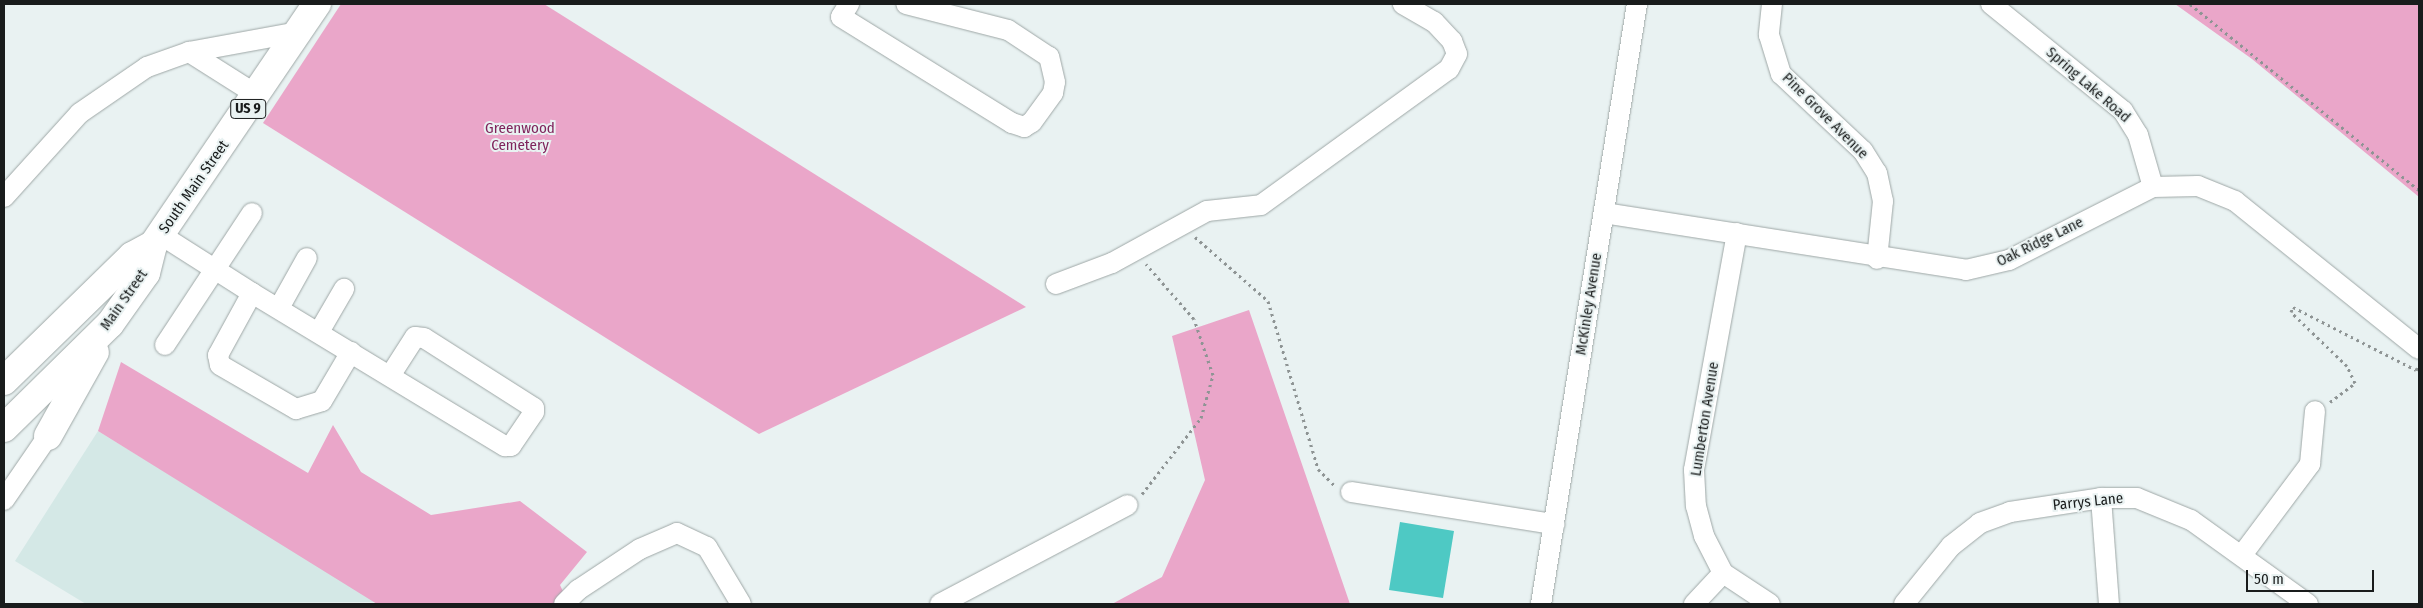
<!DOCTYPE html>
<style>
body{margin:0}
#map{position:relative;width:2423px;height:608px;overflow:hidden;background:#e9f2f2;font-family:"Fira Sans Condensed",sans-serif}
div>[style]{position:absolute}
[style*='--x']{left:calc(var(--x)*1px);top:calc(var(--y)*1px);width:calc(var(--w)*1px);rotate:calc(var(--a)*1deg)}
.built>*{inset:0;background:#d4e8e6}
.green>*{inset:0;background:#eaa6c9}
.building>*{inset:0;background:#4ec9c4}
.path>*{height:3px;margin-top:-1.5px;transform-origin:0;background:repeating-linear-gradient(90deg,#8e9494 0 2.5px,transparent 0 6.5px)}
.roads{filter:drop-shadow(0 0 1px #9ea7a6) drop-shadow(0 0 1px #9ea7a6)}
.minor>*{height:20px;margin:-10px;padding:0 10px;transform-origin:10px;border-radius:10px;background:#fff}
.highway>*{height:28px;margin:-14px;padding:0 14px;transform-origin:14px;border-radius:14px;background:#fff}
span{translate:-50% -50%;white-space:nowrap;text-align:center;line-height:1.15;-webkit-text-stroke:4px #e9f2f2;paint-order:stroke}
.shield-label span{padding:1px 4px;background:#e9f2f2;border:1px solid;border-radius:4px;-webkit-text-stroke-width:0}
.shield-label{font-size:14px;color:#191c1c;font-weight:700}
.street-label{font-size:15px;color:#191c1c}
.park-label{font-size:15px;color:#7f245c}
.frame{position:absolute;inset:0;border:5px solid #191c1c;pointer-events:none}
.scale{position:absolute;left:2246px;top:570px;width:128px;height:22px;box-sizing:border-box;border:2px solid #191c1c;border-top:0;padding-left:6px;font-size:15px;line-height:18px;white-space:nowrap;color:#191c1c;-webkit-text-stroke:4px #e9f2f2;paint-order:stroke}
</style>
<div id="map">
<div class="built">
<div style="clip-path:polygon(98px 431px,378px 602px,86px 604px,15px 561px)"></div>
</div>
<div class="green">
<div style="clip-path:polygon(341px 4px,544px 4px,1026px 307px,759px 434px,263px 123px)"></div>
<div style="clip-path:polygon(2175px 4px,2419px 4px,2419px 197px,2252px 59px)"></div>
<div style="clip-path:polygon(1249px 310px,1350px 604px,1112px 604px,1162px 577px,1205px 480px,1172px 336px)"></div>
<div style="clip-path:polygon(121px 362px,308px 473px,333px 425px,361px 472px,431px 515px,520px 501px,587px 552px,560px 585px,569px 604px,377px 604px,98px 431px)"></div>
</div>
<div class="building">
<div style="clip-path:polygon(1400px 522px,1454px 531px,1443px 598px,1389px 590px)"></div>
</div>
<div class="path">
<div style="--x:2190;--y:4;--w:295;--a:39.1"></div>
<div style="--x:1195;--y:237;--w:97;--a:41.2"></div>
<div style="--x:1268;--y:301;--w:175;--a:73.4"></div>
<div style="--x:1318;--y:469;--w:25;--a:45"></div>
<div style="--x:2330;--y:402;--w:31;--a:-37"></div>
<div style="--x:2355;--y:383;--w:19;--a:-115"></div>
<div style="--x:2347;--y:366;--w:78;--a:-136"></div>
<div style="--x:2291;--y:312;--w:5;--a:-68"></div>
<div style="--x:2293;--y:307;--w:138;--a:27.1"></div>
<div style="--x:2416;--y:370;--w:4;--a:-45"></div>
<div style="--x:1142;--y:494;--w:96;--a:-52.2"></div>
<div style="--x:1201;--y:418;--w:45;--a:-74.4"></div>
<div style="--x:1213;--y:375;--w:59;--a:-108.7"></div>
<div style="--x:1194;--y:319;--w:73;--a:-131.1"></div>
</div>
<div class="roads">
<div class="minor">
<div style="--x:849;--y:4;--w:15;--a:122"></div>
<div style="--x:841;--y:17;--w:201;--a:31.8"></div>
<div style="--x:1012;--y:123;--w:13;--a:18"></div>
<div style="--x:1024;--y:127;--w:9;--a:-32"></div>
<div style="--x:1032;--y:122;--w:36;--a:-54"></div>
<div style="--x:1053;--y:93;--w:11;--a:-80"></div>
<div style="--x:1055;--y:82;--w:26;--a:-103"></div>
<div style="--x:1049;--y:57;--w:49;--a:-146.6"></div>
<div style="--x:1008;--y:30;--w:105;--a:-165.7"></div>
<div style="--x:1772;--y:4;--w:31;--a:96"></div>
<div style="--x:1769;--y:35;--w:41;--a:72.9"></div>
<div style="--x:1781;--y:74;--w:112;--a:43.2"></div>
<div style="--x:1863;--y:151;--w:26;--a:58"></div>
<div style="--x:1877;--y:173;--w:29;--a:78"></div>
<div style="--x:1883;--y:201;--w:58;--a:95.9"></div>
<div style="--x:1991;--y:4;--w:170;--a:39"></div>
<div style="--x:2123;--y:111;--w:28;--a:58"></div>
<div style="--x:2138;--y:135;--w:54;--a:73.9"></div>
<div style="--x:189;--y:52;--w:80;--a:32.3"></div>
<div style="--x:4;--y:197;--w:113;--a:-47.9"></div>
<div style="--x:80;--y:113;--w:81;--a:-34.5"></div>
<div style="--x:147;--y:67;--w:45;--a:-19.7"></div>
<div style="--x:189;--y:52;--w:112;--a:-10.3"></div>
<div style="--x:1604;--y:213;--w:366;--a:8.9"></div>
<div style="--x:1966;--y:270;--w:44;--a:-13.1"></div>
<div style="--x:2009;--y:260;--w:161;--a:-26.9"></div>
<div style="--x:2153;--y:187;--w:45;--a:-1.3"></div>
<div style="--x:2198;--y:186;--w:40;--a:22"></div>
<div style="--x:2235;--y:201;--w:236;--a:38.8"></div>
<div style="--x:1737;--y:233;--w:241;--a:100.3"></div>
<div style="--x:1694;--y:470;--w:36;--a:87"></div>
<div style="--x:1696;--y:506;--w:31;--a:75"></div>
<div style="--x:1704;--y:536;--w:42;--a:62.8"></div>
<div style="--x:1723;--y:573;--w:56;--a:33.4"></div>
<div style="--x:161;--y:235;--w:108;--a:32.5"></div>
<div style="--x:252;--y:293;--w:296;--a:31.2"></div>
<div style="--x:505;--y:446;--w:6;--a:0"></div>
<div style="--x:511;--y:446;--w:41;--a:-55.9"></div>
<div style="--x:534;--y:412;--w:4;--a:-90"></div>
<div style="--x:534;--y:408;--w:130;--a:-147.5"></div>
<div style="--x:424;--y:338;--w:9;--a:-174"></div>
<div style="--x:415;--y:337;--w:46;--a:122.7"></div>
<div style="--x:1056;--y:284;--w:60;--a:-20.6"></div>
<div style="--x:1112;--y:263;--w:108;--a:-28.7"></div>
<div style="--x:1207;--y:211;--w:54;--a:-6.3"></div>
<div style="--x:1261;--y:205;--w:232;--a:-35.9"></div>
<div style="--x:1449;--y:69;--w:17;--a:-62"></div>
<div style="--x:1457;--y:54;--w:14;--a:-111"></div>
<div style="--x:1452;--y:41;--w:26;--a:-133"></div>
<div style="--x:1434;--y:22;--w:36;--a:-150"></div>
<div style="--x:252;--y:293;--w:71;--a:118.7"></div>
<div style="--x:218;--y:355;--w:10;--a:79"></div>
<div style="--x:220;--y:365;--w:88;--a:30.1"></div>
<div style="--x:296;--y:409;--w:27;--a:-17"></div>
<div style="--x:322;--y:401;--w:57;--a:-59.4"></div>
<div style="--x:279;--y:308;--w:57;--a:-60.8"></div>
<div style="--x:319;--y:332;--w:50;--a:-59.8"></div>
<div style="--x:165;--y:345;--w:158;--a:-56.6"></div>
<div style="--x:1351;--y:492;--w:206;--a:9"></div>
<div style="--x:2101;--y:498;--w:106;--a:85.7"></div>
<div style="--x:4;--y:500;--w:78;--a:-55.5"></div>
<div style="--x:2242;--y:555;--w:114;--a:-53.2"></div>
<div style="--x:2310;--y:464;--w:53;--a:-84.6"></div>
<div style="--x:564;--y:604;--w:20;--a:-45"></div>
<div style="--x:578;--y:590;--w:74;--a:-33.5"></div>
<div style="--x:640;--y:549;--w:40;--a:-23.4"></div>
<div style="--x:677;--y:533;--w:33;--a:25"></div>
<div style="--x:707;--y:547;--w:66;--a:59.2"></div>
<div style="--x:940;--y:604;--w:212;--a:-27.8"></div>
<div style="--x:1541;--y:604;--w:608;--a:-80.91"></div>
<div style="--x:1694;--y:604;--w:42;--a:-46.9"></div>
<div style="--x:1904;--y:604;--w:75;--a:-51"></div>
<div style="--x:1951;--y:546;--w:37;--a:-38"></div>
<div style="--x:1980;--y:523;--w:32;--a:-20"></div>
<div style="--x:2010;--y:512;--w:92;--a:-8.7"></div>
<div style="--x:2101;--y:498;--w:36;--a:0"></div>
<div style="--x:2137;--y:498;--w:58;--a:22.2"></div>
<div style="--x:2191;--y:520;--w:144;--a:35.7"></div>
</div>
<div class="highway">
<div style="--x:4;--y:381;--w:179;--a:-44.3"></div>
<div style="--x:132;--y:256;--w:24;--a:-28"></div>
<div style="--x:4;--y:428;--w:148;--a:-44.5"></div>
<div style="--x:110;--y:324;--w:62;--a:-54.8"></div>
<div style="--x:146;--y:273;--w:29;--a:-76"></div>
<div style="--x:153;--y:245;--w:292;--a:-55.8"></div>
<div style="--x:48;--y:436;--w:96;--a:-60.8"></div>
</div>
</div>
<div class="shield-label">
<span style="left:248px;top:109px">US 9</span>
</div>
<div class="street-label">
<span style="left:2088px;top:85px;rotate:41deg">Spring Lake Road</span>
<span style="left:1825px;top:116px;rotate:45deg">Pine Grove Avenue</span>
<span style="left:194px;top:187px;rotate:-55deg">South Main Street</span>
<span style="left:2040px;top:242px;rotate:-26deg">Oak Ridge Lane</span>
<span style="left:124px;top:300px;rotate:-55deg">Main Street</span>
<span style="left:1589px;top:304px;rotate:-81deg">McKinley Avenue</span>
<span style="left:1705px;top:419px;rotate:-81deg">Lumberton Avenue</span>
<span style="left:2088px;top:502px;rotate:-6deg">Parrys Lane</span>
</div>
<div class="park-label">
<span style="left:520px;top:137px">Greenwood<br>Cemetery</span>
</div>
<div class="frame"></div>
<div class="scale">50 m</div>
</div>
